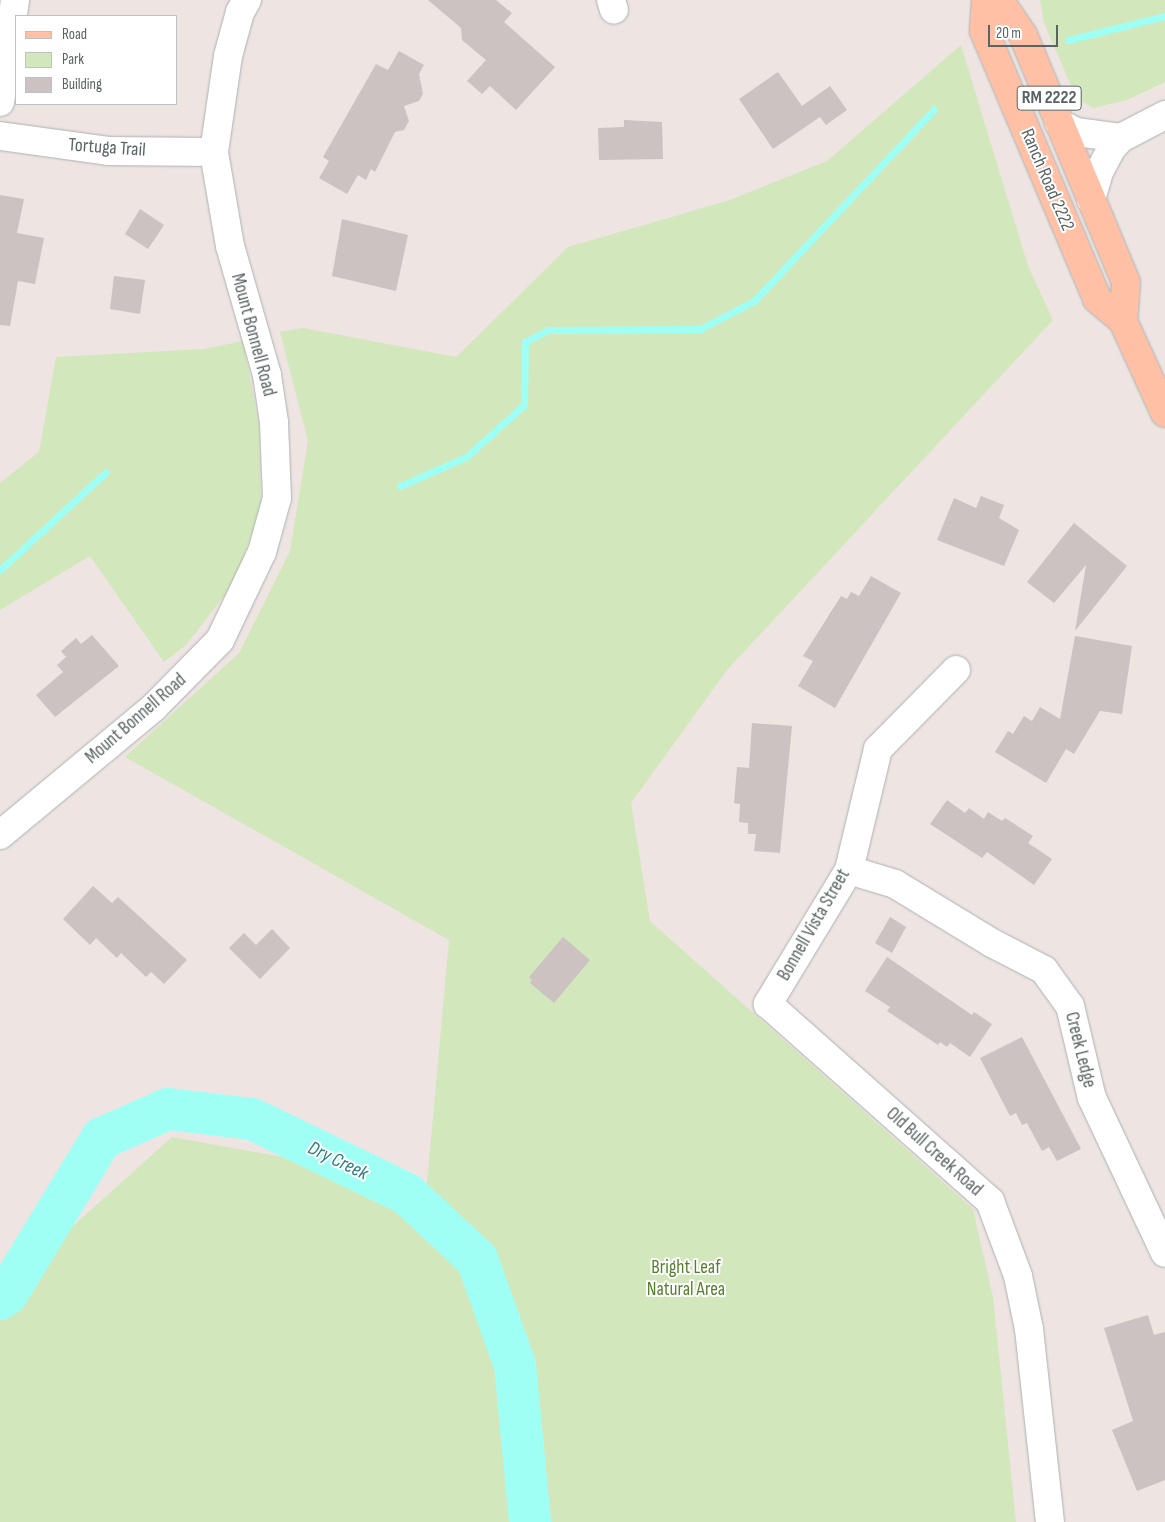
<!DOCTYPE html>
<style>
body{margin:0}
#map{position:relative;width:1165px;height:1522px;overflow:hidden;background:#eee4e1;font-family:"Sofia Sans Condensed",sans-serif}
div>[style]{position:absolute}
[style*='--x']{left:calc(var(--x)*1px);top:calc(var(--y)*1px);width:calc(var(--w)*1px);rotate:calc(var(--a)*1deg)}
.green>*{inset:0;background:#d3e7bc}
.stream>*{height:7px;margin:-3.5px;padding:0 3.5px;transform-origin:3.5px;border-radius:3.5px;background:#a0fff5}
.river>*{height:42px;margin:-21px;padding:0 21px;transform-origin:21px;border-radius:21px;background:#a0fff5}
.building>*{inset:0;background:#cbc2c1}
.roads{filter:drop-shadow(0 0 1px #abb2b3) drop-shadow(0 0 1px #abb2b3)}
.minor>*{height:28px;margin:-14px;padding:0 14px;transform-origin:14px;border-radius:14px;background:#fff}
.major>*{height:28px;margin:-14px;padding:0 14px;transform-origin:14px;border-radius:14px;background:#ffc0a5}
span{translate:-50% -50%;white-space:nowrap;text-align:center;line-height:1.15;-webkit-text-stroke:4px #fff;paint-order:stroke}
.shield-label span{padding:1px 4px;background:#fff;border:1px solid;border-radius:4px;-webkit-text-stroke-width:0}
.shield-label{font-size:18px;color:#5a6363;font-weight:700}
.street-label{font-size:19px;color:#5a6363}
.park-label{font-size:19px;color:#557f2e}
.water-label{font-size:20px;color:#2b7f7e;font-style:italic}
.legend{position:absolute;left:15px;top:15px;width:162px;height:90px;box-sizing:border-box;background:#fff;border:1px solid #bdc1c1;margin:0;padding:6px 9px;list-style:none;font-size:15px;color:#5a6363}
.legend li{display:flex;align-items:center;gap:10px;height:25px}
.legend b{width:25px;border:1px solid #bdc1c1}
.scale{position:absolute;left:988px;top:25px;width:70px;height:22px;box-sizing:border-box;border:2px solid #5a6363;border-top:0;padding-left:6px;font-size:15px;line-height:18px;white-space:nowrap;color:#5a6363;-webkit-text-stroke:4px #fff;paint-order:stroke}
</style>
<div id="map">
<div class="green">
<div style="clip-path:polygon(1040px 0,1165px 0,1165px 82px,1127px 100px,1093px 108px,1076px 97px,1044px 23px)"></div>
<div style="clip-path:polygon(961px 45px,1028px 266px,1053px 320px,727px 670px,631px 803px,650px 921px,973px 1209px,993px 1297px,1016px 1522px,0 1522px,0 1299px,14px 1279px,172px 1137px,427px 1183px,449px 940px,125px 757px,239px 653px,290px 551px,308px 441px,280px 332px,303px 328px,456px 357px,568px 247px,727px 201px,827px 161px)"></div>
<div style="clip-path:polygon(243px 341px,259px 425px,261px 506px,235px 582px,186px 645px,164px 662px,90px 556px,0 610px,0 483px,39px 452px,56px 357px,204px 349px)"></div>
</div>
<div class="stream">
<div style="--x:1068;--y:40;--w:100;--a:-13.9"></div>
<div style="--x:400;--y:486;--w:72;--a:-23.7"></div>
<div style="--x:466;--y:457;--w:78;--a:-41.9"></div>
<div style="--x:524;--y:405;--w:63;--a:-89.1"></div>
<div style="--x:525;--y:342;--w:26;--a:-28"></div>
<div style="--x:548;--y:330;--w:152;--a:-0.4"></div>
<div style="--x:700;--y:329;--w:61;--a:-27.4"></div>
<div style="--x:754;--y:301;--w:263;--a:-46.8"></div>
<div style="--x:0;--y:570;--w:144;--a:-42.8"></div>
</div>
<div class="river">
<div style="--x:0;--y:1299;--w:9;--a:-36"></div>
<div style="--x:7;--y:1294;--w:183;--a:-58.7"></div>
<div style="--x:102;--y:1138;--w:72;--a:-23.7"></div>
<div style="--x:168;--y:1109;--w:85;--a:6.8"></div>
<div style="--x:252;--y:1119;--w:172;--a:25.8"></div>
<div style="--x:407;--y:1194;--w:96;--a:42.9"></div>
<div style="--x:477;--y:1259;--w:113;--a:70.3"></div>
<div style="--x:515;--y:1365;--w:158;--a:84.5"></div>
</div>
<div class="building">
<div style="clip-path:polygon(428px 0,496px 0,512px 13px,504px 22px,555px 67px,516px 110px,490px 86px,482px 94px,467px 81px,486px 60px,462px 40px,461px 28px)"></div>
<div style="clip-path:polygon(399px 51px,424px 65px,419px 74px,423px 94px,419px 101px,404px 106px,409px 121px,404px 130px,395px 132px,375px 172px,371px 169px,366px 180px,358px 175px,347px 194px,319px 178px,329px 161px,323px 157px,376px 64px,388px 70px)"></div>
<div style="clip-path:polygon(778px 72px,802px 106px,830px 86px,847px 110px,826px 125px,820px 117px,773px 149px,739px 99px)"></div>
<div style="clip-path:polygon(624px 120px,662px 122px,663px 159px,599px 160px,598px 128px,624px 127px)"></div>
<div style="clip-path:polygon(0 195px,24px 199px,17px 233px,44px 238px,35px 284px,18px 281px,10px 326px,0 325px)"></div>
<div style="clip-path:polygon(140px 209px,164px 225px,148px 249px,125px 234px)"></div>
<div style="clip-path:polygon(342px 219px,408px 235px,396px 291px,332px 276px)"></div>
<div style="clip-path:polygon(114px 276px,145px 280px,140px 314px,110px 309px)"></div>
<div style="clip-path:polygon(981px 496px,1004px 505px,999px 518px,1019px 530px,1004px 566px,937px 540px,954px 498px,976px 508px)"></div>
<div style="clip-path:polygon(1074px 523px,1127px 566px,1075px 631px,1086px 565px,1054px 603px,1027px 582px)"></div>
<div style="clip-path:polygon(871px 576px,901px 593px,835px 708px,798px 686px,813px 661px,803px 656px,841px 596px,847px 599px,851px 592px,859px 596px)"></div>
<div style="clip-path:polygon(92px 635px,119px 666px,55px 717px,36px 695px,63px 672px,57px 665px,66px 657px,61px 651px,76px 638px,81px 644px)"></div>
<div style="clip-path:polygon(1075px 636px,1132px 646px,1122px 714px,1100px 711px,1074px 754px,1066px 749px,1046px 783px,995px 752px,1008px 731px,1013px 734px,1024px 716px,1032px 721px,1040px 707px,1060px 719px)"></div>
<div style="clip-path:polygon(752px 723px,792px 726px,780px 853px,754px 851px,756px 834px,748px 834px,748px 823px,739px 822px,740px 804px,734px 803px,737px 767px,749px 768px)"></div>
<div style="clip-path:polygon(947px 800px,965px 813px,969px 808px,984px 819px,988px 812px,1002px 821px,1005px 818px,1033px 836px,1028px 843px,1052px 859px,1034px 885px,987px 852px,982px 858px,930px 824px)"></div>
<div style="clip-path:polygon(93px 886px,112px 903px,118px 897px,187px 960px,164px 984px,151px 972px,146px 977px,121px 953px,117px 958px,96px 938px,90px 945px,63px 919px)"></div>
<div style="clip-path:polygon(890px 917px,906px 927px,892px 953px,875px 943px)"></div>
<div style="clip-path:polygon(272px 929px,290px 948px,260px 979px,229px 948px,244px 933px,256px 945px)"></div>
<div style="clip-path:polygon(563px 937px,590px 960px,554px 1003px,530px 983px,532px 980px,529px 977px)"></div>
<div style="clip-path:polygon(887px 957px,972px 1015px,974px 1012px,992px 1024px,970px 1057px,950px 1043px,947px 1047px,940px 1042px,938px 1045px,887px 1011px,890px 1007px,865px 991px)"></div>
<div style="clip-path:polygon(1022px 1037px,1081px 1149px,1057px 1161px,1049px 1147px,1042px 1151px,1027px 1123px,1022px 1125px,1016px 1113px,1010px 1116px,980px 1058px)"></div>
<div style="clip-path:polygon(1148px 1315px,1154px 1335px,1165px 1332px,1165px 1480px,1137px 1491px,1112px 1430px,1133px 1421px,1104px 1328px)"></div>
</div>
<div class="roads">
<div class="minor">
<div style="--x:611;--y:0;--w:10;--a:73"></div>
<div style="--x:0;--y:102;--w:103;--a:-81.6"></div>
<div style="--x:1059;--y:123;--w:19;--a:28"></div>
<div style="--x:1076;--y:132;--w:45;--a:7.6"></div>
<div style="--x:0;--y:136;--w:109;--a:7.9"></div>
<div style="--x:108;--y:151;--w:106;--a:0.5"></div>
<div style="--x:1091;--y:200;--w:29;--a:-74"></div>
<div style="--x:1099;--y:172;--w:26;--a:-62"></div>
<div style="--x:1111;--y:149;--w:15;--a:-48"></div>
<div style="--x:1121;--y:138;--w:50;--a:-27.6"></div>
<div style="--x:956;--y:670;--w:111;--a:134.6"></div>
<div style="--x:878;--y:749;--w:124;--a:103.5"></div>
<div style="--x:849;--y:870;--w:157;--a:121.2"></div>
<div style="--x:768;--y:1004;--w:297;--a:41.6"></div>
<div style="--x:990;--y:1201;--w:80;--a:69.5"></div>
<div style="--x:1018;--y:1276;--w:54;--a:78.3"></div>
<div style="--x:1029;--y:1329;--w:194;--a:83.8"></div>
<div style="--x:0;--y:835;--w:199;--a:-39.7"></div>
<div style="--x:153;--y:708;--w:95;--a:-45.4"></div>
<div style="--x:220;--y:640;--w:98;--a:-64.5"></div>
<div style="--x:262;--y:552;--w:56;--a:-74.5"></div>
<div style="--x:277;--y:498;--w:76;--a:-92.3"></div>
<div style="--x:274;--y:422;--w:48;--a:-98.5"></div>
<div style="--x:267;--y:375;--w:134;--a:-106"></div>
<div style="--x:230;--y:246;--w:95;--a:-99.7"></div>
<div style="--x:214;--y:152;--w:97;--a:-81.7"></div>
<div style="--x:228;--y:56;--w:46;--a:-74.7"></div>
<div style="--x:240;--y:12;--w:14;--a:-60"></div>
<div style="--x:849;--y:870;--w:48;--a:16.9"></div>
<div style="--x:895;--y:884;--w:114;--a:31.3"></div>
<div style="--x:992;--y:943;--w:59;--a:27.4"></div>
<div style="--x:1044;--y:970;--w:44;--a:54.2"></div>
<div style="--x:1070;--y:1006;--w:95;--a:76.6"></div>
<div style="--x:1092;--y:1098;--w:171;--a:64.8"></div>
</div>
<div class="major">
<div style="--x:986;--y:0;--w:31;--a:94"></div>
<div style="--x:984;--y:31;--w:291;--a:67.1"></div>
<div style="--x:1097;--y:299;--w:34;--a:40"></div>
<div style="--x:1123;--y:321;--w:101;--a:65.5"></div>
<div style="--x:999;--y:0;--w:42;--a:55.6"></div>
<div style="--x:1023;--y:35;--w:268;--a:67.4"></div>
<div style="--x:1126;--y:282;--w:39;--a:94"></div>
</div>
</div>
<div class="shield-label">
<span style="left:1049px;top:98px">RM 2222</span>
</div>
<div class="street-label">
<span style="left:107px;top:148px;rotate:4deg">Tortuga Trail</span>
<span style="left:1047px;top:180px;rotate:67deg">Ranch Road 2222</span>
<span style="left:253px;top:335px;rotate:75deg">Mount Bonnell Road</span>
<span style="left:136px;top:719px;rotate:-41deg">Mount Bonnell Road</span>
<span style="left:814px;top:925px;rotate:-60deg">Bonnell Vista Street</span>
<span style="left:1080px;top:1050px;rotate:76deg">Creek Ledge</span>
<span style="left:934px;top:1152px;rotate:42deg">Old Bull Creek Road</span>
</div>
<div class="park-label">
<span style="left:686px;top:1279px">Bright Leaf<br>Natural Area</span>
</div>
<div class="water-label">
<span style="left:338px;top:1161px;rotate:26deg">Dry Creek</span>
</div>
<ul class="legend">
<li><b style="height:6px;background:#ffc0a5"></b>Road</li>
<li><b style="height:14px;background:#d3e7bc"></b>Park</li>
<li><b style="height:14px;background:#cbc2c1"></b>Building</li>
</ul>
<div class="scale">20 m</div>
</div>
